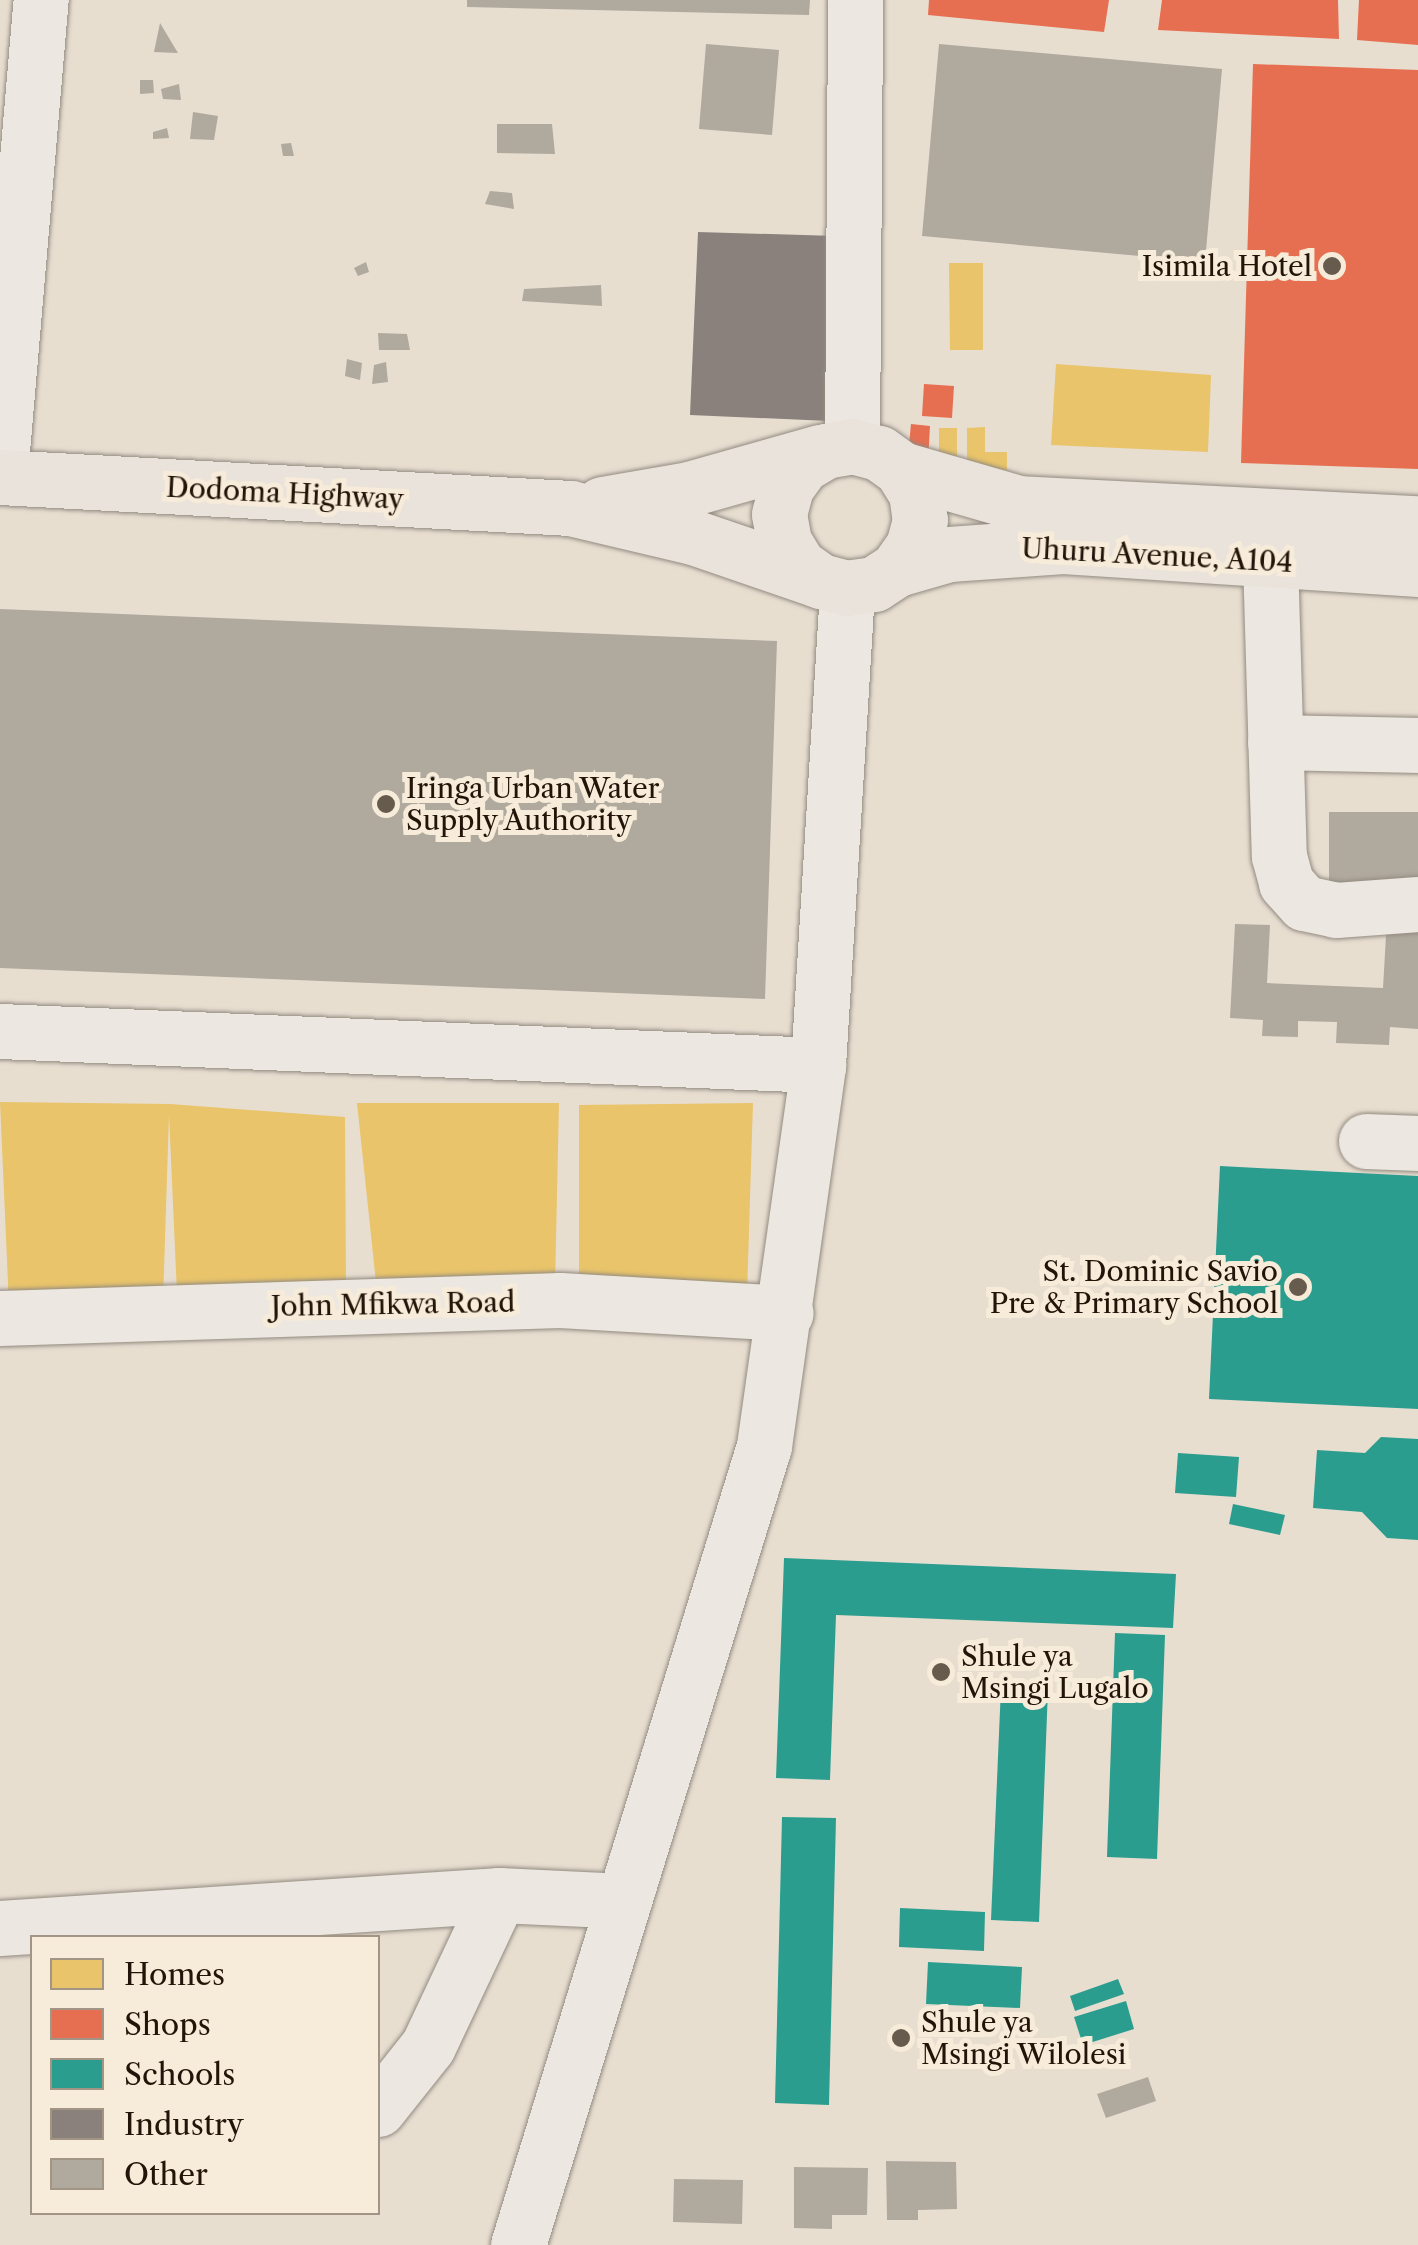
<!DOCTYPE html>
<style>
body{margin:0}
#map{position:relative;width:1418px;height:2245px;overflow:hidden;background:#e8ded0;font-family:"Libre Caslon Text",serif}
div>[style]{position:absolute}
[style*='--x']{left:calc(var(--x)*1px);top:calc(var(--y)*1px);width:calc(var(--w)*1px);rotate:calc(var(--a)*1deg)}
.homes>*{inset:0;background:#e9c46a}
.shops>*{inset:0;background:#e76f51}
.schools>*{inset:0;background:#2a9d8f}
.industry>*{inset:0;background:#8a817c}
.building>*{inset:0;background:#b0a99e}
.roads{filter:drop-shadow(0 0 2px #928b81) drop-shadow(0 0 2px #928b81)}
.minor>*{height:55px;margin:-27.5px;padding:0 27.5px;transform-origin:27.5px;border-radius:27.5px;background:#ece7e0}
.highway>*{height:55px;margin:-27.5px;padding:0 27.5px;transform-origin:27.5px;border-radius:27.5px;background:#e9e3db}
.dots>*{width:28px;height:28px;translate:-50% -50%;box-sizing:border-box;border:5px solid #f7ebd9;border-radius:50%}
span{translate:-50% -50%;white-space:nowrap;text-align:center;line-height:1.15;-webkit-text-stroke:10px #f7ebd9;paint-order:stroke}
.poi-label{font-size:28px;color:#221408}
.right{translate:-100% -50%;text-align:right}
.left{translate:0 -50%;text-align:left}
.street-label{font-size:28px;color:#221408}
.legend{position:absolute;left:30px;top:1935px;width:350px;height:280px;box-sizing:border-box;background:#f7ebd9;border:2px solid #a29585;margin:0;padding:12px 18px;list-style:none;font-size:30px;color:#221408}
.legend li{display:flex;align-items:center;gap:20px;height:50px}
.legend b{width:50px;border:2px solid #a29585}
</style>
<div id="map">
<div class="homes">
<div style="clip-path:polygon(949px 263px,983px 263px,983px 350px,950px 350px)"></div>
<div style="clip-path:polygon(1056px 364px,1211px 375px,1208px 452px,1051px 445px)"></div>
<div style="clip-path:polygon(985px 427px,985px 452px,1007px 452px,1007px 470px,967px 470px,967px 428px)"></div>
<div style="clip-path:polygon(939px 428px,957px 428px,957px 463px,939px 462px)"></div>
<div style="clip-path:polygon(0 1102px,170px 1104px,345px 1117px,346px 1290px,177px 1294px,169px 1115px,163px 1301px,9px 1306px)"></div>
<div style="clip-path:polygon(357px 1103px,559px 1103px,555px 1286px,377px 1292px)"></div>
<div style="clip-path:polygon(753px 1103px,747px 1294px,579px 1294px,579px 1105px)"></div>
</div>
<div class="shops">
<div style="clip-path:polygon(929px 0,1109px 0,1104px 32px,928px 15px)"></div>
<div style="clip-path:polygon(1162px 0,1338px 0,1339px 39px,1158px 30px)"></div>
<div style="clip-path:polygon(1359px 0,1418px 0,1418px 45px,1357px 40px)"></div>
<div style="clip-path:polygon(1253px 64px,1418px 70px,1418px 469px,1241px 463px)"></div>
<div style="clip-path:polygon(924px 384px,954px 386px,952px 418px,922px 416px)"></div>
<div style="clip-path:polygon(911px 424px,930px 426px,928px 462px,908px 455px)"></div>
</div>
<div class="schools">
<div style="clip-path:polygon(1220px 1166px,1418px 1176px,1418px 1409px,1209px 1399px)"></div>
<div style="clip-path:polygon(1381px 1437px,1418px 1439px,1418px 1540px,1387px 1538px,1362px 1512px,1313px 1508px,1317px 1450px,1365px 1453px)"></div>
<div style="clip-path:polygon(1178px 1453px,1239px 1457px,1236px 1497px,1175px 1493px)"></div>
<div style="clip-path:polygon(1233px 1504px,1285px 1515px,1280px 1535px,1229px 1524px)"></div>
<div style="clip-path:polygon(784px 1558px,1176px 1574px,1173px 1628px,836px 1615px,830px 1780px,776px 1778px)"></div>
<div style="clip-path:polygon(1115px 1633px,1165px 1635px,1157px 1859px,1107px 1857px)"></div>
<div style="clip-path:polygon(1001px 1687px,1048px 1689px,1039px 1922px,991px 1920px)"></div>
<div style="clip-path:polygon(782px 1817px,836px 1818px,829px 2105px,775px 2103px)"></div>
<div style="clip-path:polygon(900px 1908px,985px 1912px,984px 1951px,899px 1947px)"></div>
<div style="clip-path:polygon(928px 1962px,1022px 1967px,1020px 2008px,926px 2004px)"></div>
<div style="clip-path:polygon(1118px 1979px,1124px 1994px,1075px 2011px,1070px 1996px)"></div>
<div style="clip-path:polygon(1126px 2001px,1134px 2029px,1083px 2045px,1074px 2017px)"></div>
</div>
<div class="industry">
<div style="clip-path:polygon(698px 232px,836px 236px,829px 421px,690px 415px)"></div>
</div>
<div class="building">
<div style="clip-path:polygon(467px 0,810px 0,809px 15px,467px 7px)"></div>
<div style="clip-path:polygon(160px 23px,178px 53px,154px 52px)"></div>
<div style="clip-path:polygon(706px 44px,779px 50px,772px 135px,699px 129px)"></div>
<div style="clip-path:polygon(939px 44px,1222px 69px,1205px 262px,922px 236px)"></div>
<div style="clip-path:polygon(140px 80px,153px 80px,154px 93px,140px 94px)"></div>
<div style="clip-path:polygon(179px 84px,181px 100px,163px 99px,161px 89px)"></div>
<div style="clip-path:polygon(193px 112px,218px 116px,214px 140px,190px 139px)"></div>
<div style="clip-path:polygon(497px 124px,552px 124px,555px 154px,497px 153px)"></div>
<div style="clip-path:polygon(167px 128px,169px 138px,153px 139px,153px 132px)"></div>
<div style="clip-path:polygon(291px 143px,294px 156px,283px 156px,281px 144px)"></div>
<div style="clip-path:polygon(490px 191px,512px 193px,514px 209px,485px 204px)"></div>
<div style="clip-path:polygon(366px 262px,369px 272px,358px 276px,354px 268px)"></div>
<div style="clip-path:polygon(601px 285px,602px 306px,522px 301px,524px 289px)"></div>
<div style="clip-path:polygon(378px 333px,407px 334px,410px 350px,379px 350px)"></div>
<div style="clip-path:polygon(347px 359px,362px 363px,360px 380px,345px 376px)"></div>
<div style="clip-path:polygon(386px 362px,388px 382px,372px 384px,374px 365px)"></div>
<div style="clip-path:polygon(0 609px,777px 641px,765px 999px,0 968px)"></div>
<div style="clip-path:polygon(1329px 812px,1418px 812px,1418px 878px,1329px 891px)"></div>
<div style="clip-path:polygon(1387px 918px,1418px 920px,1418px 1029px,1390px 1027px,1389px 1045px,1336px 1043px,1337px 1022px,1298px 1021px,1298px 1037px,1262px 1036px,1263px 1020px,1230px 1018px,1235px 924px,1270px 925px,1267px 983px,1383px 988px)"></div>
<div style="clip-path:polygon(1148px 2077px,1156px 2101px,1106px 2118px,1097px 2094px)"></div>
<div style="clip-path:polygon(886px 2161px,956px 2162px,957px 2209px,918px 2210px,918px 2220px,887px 2220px)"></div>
<div style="clip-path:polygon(794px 2167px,868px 2168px,867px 2215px,832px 2215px,832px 2229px,794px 2228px)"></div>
<div style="clip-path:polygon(674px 2179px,743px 2180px,742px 2224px,673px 2222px)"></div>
</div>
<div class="roads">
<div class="minor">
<div style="--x:852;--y:446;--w:446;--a:-89.6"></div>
<div style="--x:0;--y:474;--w:476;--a:-85.1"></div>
<div style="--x:1270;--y:559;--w:297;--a:88.3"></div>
<div style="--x:1279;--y:856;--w:28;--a:75"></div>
<div style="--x:1286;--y:883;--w:27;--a:48"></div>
<div style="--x:1304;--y:903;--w:33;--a:12"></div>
<div style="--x:1336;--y:910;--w:82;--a:-4.2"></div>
<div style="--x:1275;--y:742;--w:143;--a:1.2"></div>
<div style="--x:0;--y:1031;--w:819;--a:2.38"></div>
<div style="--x:1366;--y:1141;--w:52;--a:2.2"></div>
<div style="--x:0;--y:1318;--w:560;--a:-1.84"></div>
<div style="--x:560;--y:1300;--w:226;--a:3.3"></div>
<div style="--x:0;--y:1928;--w:500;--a:-3.78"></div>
<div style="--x:499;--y:1895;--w:125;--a:2.7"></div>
<div style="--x:378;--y:2109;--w:80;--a:-51.6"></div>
<div style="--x:428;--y:2046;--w:167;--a:-64.8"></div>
<div style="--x:518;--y:2245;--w:836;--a:-72.89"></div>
<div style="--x:764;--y:1446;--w:385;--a:-81.9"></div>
<div style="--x:818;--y:1065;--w:478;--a:-86.5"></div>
</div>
<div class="highway">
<div style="--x:901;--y:469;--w:28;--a:58"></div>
<div style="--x:916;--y:493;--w:27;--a:82"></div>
<div style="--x:920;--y:520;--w:27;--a:105"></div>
<div style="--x:913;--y:546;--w:28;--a:125"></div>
<div style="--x:897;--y:569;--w:27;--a:147"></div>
<div style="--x:874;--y:584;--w:27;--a:172"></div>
<div style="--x:847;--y:588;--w:28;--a:-165"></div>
<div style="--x:820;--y:581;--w:27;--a:-144"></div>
<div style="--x:798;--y:565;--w:27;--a:-121"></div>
<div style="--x:784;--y:542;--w:28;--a:-100"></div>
<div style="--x:779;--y:514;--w:28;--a:-75"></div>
<div style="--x:786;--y:487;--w:27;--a:-54"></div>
<div style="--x:802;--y:465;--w:27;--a:-31"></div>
<div style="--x:825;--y:451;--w:27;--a:-10"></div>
<div style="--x:852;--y:446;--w:28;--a:15"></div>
<div style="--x:879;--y:453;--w:27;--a:36"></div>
<div style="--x:901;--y:469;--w:123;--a:16.1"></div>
<div style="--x:1019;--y:503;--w:400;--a:2.9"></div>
<div style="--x:0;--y:477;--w:571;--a:3.11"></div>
<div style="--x:570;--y:508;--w:126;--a:13.3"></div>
<div style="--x:693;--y:537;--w:130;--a:18.9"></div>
<div style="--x:602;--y:504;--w:88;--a:-9.8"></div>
<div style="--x:689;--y:489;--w:136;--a:-15.8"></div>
<div style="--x:897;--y:569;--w:54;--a:-16.1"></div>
<div style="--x:949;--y:554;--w:114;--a:-4"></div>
<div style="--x:1063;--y:546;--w:356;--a:3.7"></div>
</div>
</div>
<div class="dots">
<div style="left:1332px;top:266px;background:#675b4e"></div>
<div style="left:386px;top:804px;background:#675b4e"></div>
<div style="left:1298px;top:1287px;background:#675b4e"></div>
<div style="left:941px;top:1672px;background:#675b4e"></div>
<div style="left:901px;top:2038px;background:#675b4e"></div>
</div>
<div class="poi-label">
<span class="right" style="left:1312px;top:266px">Isimila Hotel</span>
<span class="left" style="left:406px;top:804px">Iringa Urban Water<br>Supply Authority</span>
<span class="right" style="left:1278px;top:1287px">St. Dominic Savio<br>Pre &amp; Primary School</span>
<span class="left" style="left:961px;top:1672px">Shule ya<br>Msingi Lugalo</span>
<span class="left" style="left:921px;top:2038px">Shule ya<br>Msingi Wilolesi</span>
</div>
<div class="street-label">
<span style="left:285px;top:493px;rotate:3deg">Dodoma Highway</span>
<span style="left:1157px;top:555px;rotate:3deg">Uhuru Avenue, A104</span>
<span style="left:393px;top:1304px;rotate:-1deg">John Mfikwa Road</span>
</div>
<ul class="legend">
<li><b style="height:28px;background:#e9c46a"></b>Homes</li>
<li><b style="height:28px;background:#e76f51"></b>Shops</li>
<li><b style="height:28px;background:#2a9d8f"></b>Schools</li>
<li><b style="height:28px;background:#8a817c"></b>Industry</li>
<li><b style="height:28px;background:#b0a99e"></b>Other</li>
</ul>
</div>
